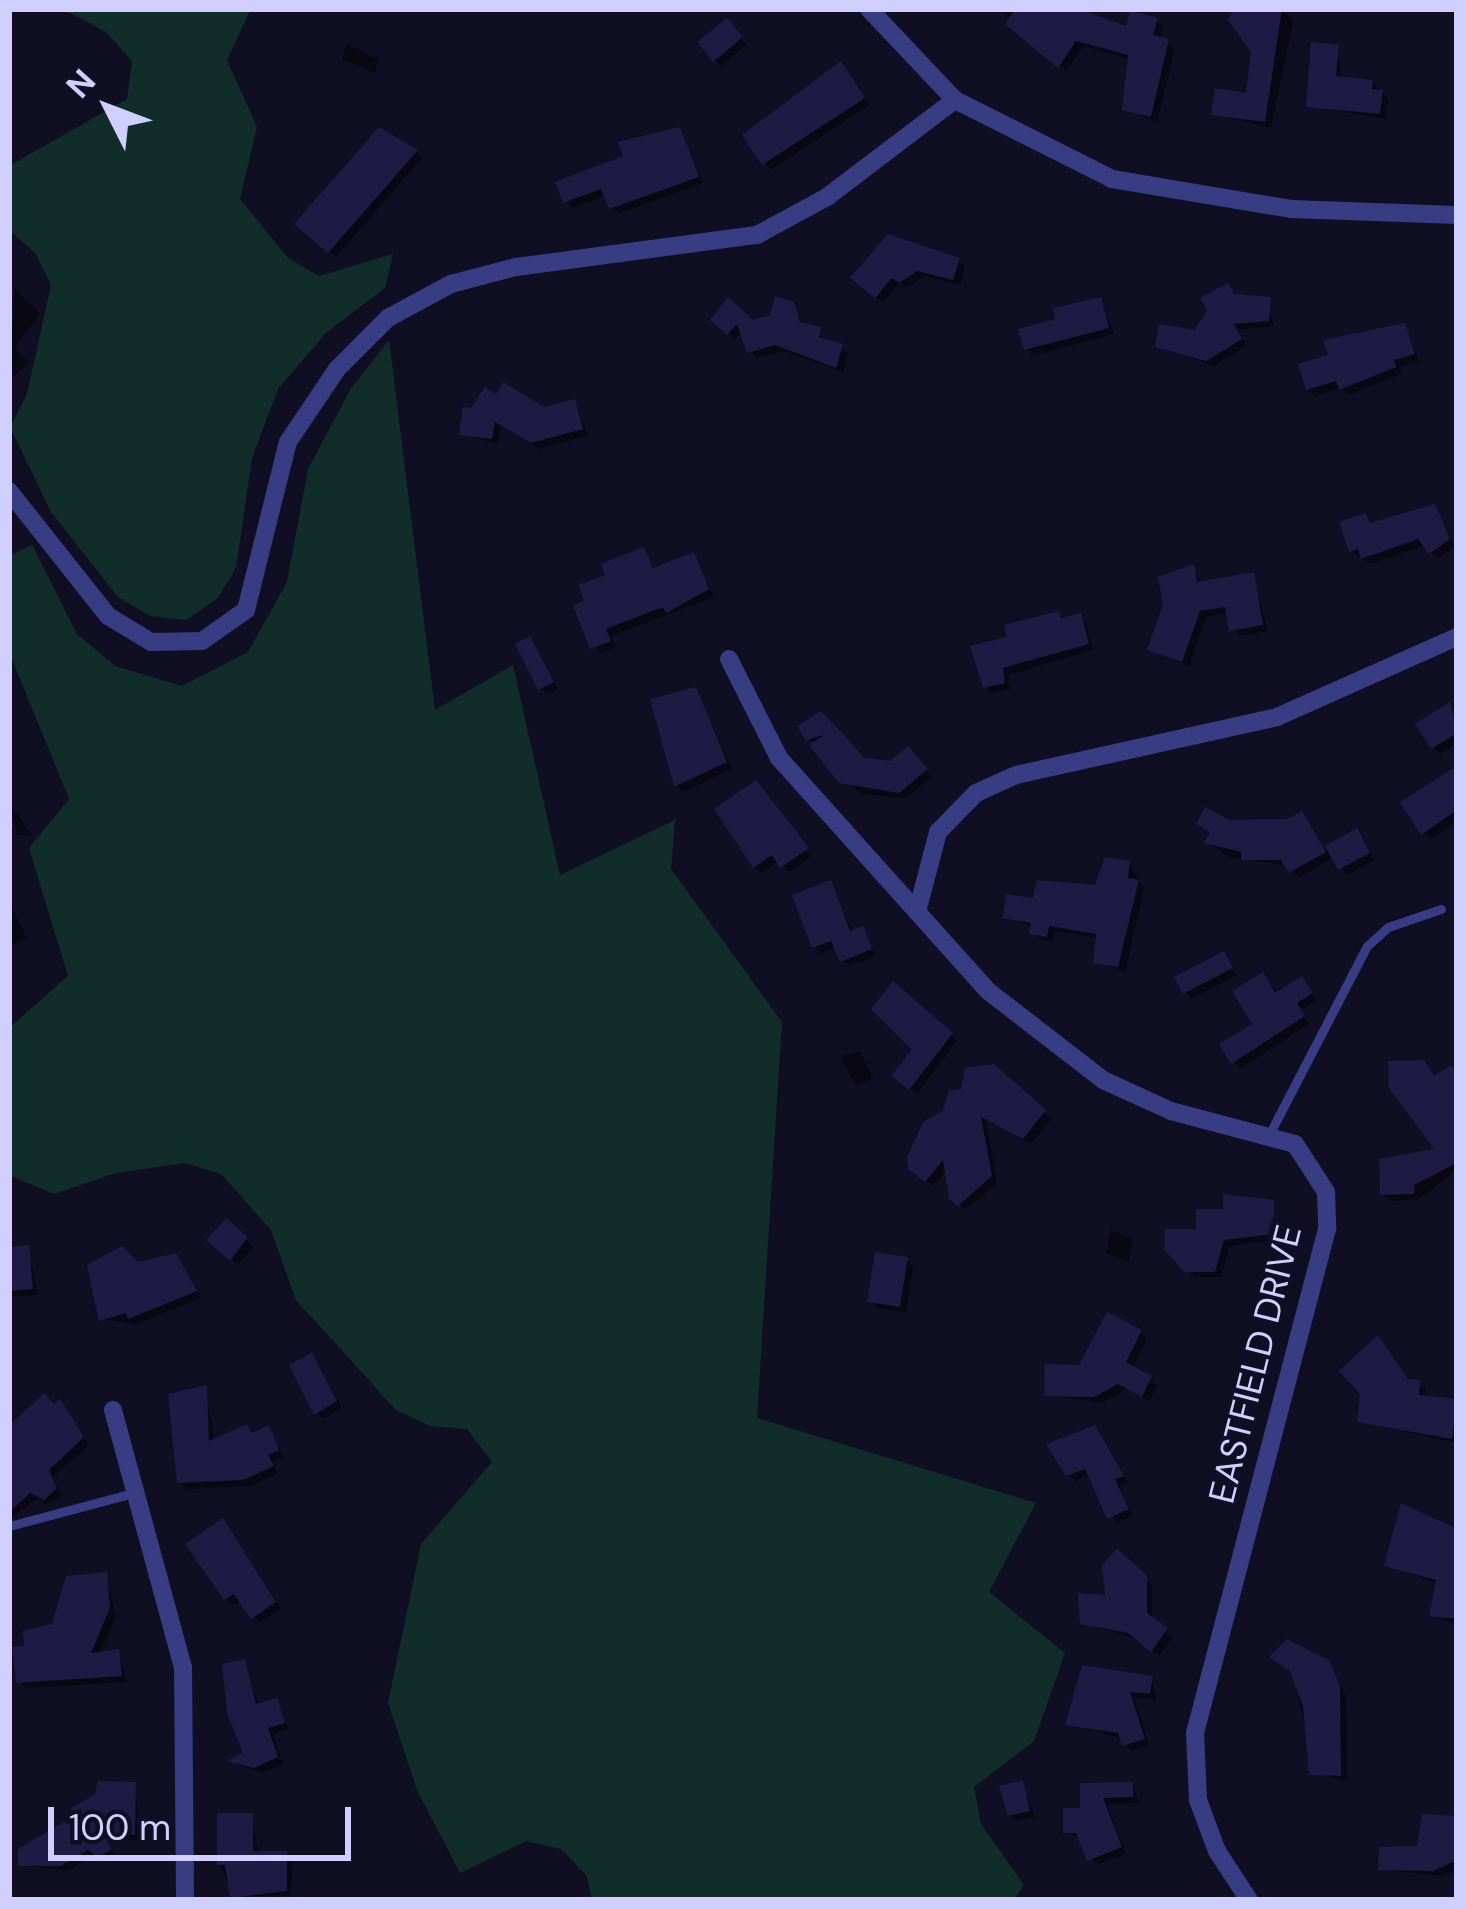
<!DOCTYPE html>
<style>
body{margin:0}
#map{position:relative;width:1466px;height:1909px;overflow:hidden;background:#100e23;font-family:"DM Sans",sans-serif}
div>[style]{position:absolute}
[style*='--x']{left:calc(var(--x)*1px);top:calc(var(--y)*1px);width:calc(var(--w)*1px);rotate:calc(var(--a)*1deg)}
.green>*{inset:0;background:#112d29}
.shadow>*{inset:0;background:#0007}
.building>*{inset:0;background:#1f1a44}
.service>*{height:9px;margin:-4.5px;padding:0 4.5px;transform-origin:4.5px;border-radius:4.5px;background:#383c82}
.minor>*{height:18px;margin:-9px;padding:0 9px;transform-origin:9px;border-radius:9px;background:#383c82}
span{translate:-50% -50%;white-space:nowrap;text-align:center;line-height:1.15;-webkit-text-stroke:12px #100e23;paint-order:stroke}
.street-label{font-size:36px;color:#d1cfff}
.frame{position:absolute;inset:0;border:12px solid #d1cfff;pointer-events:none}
.north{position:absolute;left:48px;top:48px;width:120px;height:120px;-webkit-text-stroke:9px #100e23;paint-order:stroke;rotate:312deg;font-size:33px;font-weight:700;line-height:48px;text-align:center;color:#d1cfff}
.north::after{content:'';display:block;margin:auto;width:42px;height:54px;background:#d1cfff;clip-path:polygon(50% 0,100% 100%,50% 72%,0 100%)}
.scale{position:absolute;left:48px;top:1807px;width:303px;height:54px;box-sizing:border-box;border:6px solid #d1cfff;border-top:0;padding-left:15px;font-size:36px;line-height:42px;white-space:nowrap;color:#d1cfff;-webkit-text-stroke:9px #100e23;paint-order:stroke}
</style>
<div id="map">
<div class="green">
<div style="clip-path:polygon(63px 9px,251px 9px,227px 60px,257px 127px,240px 199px,288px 258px,319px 276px,393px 254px,385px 288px,326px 333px,278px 389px,252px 458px,236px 568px,217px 599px,186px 620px,150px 616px,118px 597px,51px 512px,10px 427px,27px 394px,51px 285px,35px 253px,9px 230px,9px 166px,127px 99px,132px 61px,106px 32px)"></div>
<div style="clip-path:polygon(389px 340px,435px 710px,513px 665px,560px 875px,675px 820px,671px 869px,782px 1022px,757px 1418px,1036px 1503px,989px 1592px,1065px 1653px,1034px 1741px,974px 1787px,981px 1824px,1024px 1885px,1014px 1900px,592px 1900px,587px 1876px,561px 1849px,526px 1841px,460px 1873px,417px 1790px,388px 1703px,421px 1544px,492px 1462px,467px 1429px,430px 1426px,396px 1410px,296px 1300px,271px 1230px,221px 1174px,185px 1163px,116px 1173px,54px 1194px,9px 1175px,9px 1028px,68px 976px,29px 848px,69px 799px,9px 652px,9px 556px,32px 545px,77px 634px,115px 666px,182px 686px,248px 652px,287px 582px,308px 469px,350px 390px)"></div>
</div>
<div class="shadow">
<div style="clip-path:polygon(1067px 9px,1128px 30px,1156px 21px,1163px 27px,1160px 40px,1175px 49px,1157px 122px,1125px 109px,1130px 59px,1083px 46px,1066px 71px,1002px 11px)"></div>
<div style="clip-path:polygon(1246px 9px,1284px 9px,1293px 21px,1271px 128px,1214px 114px,1248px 96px,1254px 51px)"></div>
<div style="clip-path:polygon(733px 28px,747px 45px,721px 66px,715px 60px)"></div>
<div style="clip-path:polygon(347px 44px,379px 59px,375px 73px,342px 59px)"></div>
<div style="clip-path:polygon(1337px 48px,1342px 80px,1372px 82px,1388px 99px,1386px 119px,1309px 106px)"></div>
<div style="clip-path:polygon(847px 72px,869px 105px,771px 170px,765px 163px)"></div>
<div style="clip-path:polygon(679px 130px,703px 183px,618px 214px,607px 195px,572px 208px,566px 201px)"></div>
<div style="clip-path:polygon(416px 152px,422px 158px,336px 257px,298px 223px)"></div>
<div style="clip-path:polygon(958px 261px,965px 268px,960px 285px,925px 276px,907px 288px,900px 282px,883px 303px,854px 278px)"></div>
<div style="clip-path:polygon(1227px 287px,1236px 298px,1264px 299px,1274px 326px,1238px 330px,1246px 346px,1214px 366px,1159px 346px,1196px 334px)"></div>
<div style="clip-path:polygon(15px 288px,40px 314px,14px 347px,29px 363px,9px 381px)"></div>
<div style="clip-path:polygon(1100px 300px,1114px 334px,1033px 356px,1027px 349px)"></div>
<div style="clip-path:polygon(792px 304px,804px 326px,848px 353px,843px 372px,784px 351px,756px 358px,742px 331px,735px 339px,714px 319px,752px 323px)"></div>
<div style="clip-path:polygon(1404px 326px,1419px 361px,1399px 367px,1401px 374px,1348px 395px,1341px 388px,1315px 396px,1308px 389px)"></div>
<div style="clip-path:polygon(574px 402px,588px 436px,539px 449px,501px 425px,498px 444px,462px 434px,466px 411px,543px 411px)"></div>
<div style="clip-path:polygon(1434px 508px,1455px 546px,1438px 559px,1426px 545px,1370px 564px,1351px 551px,1365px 516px,1372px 523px)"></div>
<div style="clip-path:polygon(644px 551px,655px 570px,693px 555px,714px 597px,611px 636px,615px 648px,599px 654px,588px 602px)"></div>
<div style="clip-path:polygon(1193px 567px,1201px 584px,1253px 575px,1268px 631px,1239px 636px,1229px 613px,1206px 617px,1189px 667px,1151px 650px,1166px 605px,1161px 579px)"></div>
<div style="clip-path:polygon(1058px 615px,1086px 623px,1093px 650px,1008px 675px,1010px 689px,992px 693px,985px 687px,1010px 639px)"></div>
<div style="clip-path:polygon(530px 639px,558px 689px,547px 694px,540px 688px)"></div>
<div style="clip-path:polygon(695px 690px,732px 769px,683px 792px,676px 785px)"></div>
<div style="clip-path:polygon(1449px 706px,1457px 743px,1440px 754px,1434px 747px)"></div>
<div style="clip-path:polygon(820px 714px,864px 761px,890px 764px,908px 750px,932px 777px,906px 798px,861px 794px,809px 738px)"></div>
<div style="clip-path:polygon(1457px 771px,1457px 822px,1430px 839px,1423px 833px)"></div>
<div style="clip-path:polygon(9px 809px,18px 814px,32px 836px,18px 835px)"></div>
<div style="clip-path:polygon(1301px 815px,1324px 850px,1357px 832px,1375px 860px,1347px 875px,1334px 857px,1298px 878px,1287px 865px,1230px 858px,1207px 842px,1212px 834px,1199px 823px,1288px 822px)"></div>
<div style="clip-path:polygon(791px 827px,811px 857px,789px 872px,779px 861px,762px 873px,755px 866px)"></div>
<div style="clip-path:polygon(1129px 864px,1144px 889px,1125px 972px,1096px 961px,1098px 938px,1055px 931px,1053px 942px,1039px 939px,1034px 927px,1006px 917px,1087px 891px)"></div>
<div style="clip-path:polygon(830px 884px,853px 933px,862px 930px,876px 956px,849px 966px,837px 947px,821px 953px,815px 946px)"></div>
<div style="clip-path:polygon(9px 901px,27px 938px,9px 946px)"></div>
<div style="clip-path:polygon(1223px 955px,1237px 975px,1192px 999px,1186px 992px)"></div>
<div style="clip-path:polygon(1269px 983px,1277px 995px,1308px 987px,1317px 1000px,1301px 1010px,1309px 1024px,1240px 1069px,1223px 1045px,1256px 1025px)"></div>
<div style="clip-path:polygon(894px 985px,957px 1041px,917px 1094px,902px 1082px,916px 1050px)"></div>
<div style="clip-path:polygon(860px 1051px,873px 1079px,855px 1085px,841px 1057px)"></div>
<div style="clip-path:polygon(993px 1068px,1051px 1119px,1031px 1144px,986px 1120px,997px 1183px,966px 1210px,952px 1198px,948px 1169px,933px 1186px,919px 1175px,946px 1113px)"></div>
<div style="clip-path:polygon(1457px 1075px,1457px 1170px,1419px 1199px,1390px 1201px,1383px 1194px,1439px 1151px,1435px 1078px)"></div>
<div style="clip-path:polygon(1272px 1203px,1279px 1239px,1230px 1246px,1221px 1277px,1194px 1277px,1168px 1249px,1226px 1212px)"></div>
<div style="clip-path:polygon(227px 1222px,253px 1246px,238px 1265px,211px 1240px)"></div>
<div style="clip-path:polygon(1110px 1230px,1133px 1239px,1129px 1262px,1106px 1253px)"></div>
<div style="clip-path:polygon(28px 1248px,38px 1295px,9px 1297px,9px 1250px)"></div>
<div style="clip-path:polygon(175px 1256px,201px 1298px,137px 1324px,102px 1319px)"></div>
<div style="clip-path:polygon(906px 1260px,913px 1267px,906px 1312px,877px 1308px,871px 1301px)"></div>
<div style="clip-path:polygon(1141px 1332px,1147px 1339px,1132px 1369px,1157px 1385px,1149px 1401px,1127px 1389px,1102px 1403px,1047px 1395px)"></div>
<div style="clip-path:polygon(312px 1356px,342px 1408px,323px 1419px,317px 1413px)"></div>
<div style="clip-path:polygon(1409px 1382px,1426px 1389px,1425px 1399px,1457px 1402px,1457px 1443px,1360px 1421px)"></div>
<div style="clip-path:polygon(206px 1388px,214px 1442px,247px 1428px,254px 1435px,268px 1429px,284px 1457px,273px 1462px,278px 1473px,251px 1486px,186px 1489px,180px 1482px,171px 1395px)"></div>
<div style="clip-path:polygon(66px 1410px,89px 1445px,53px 1477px,62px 1495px,46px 1505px,38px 1498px,9px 1519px,9px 1423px)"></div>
<div style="clip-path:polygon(1094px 1429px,1128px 1483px,1120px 1486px,1133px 1516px,1116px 1523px,1091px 1475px,1075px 1481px,1068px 1474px)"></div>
<div style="clip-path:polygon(229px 1528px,281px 1609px,260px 1623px,241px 1599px,233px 1605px,227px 1598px,190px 1544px)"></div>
<div style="clip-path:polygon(1457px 1533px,1457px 1625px,1432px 1615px,1438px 1584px,1388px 1565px)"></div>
<div style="clip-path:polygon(1117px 1553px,1152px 1585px,1152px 1620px,1173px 1637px,1159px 1656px,1137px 1639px,1083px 1623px,1108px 1599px)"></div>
<div style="clip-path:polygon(106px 1575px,116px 1616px,99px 1655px,118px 1652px,127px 1682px,26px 1688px,19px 1681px,28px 1648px)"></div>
<div style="clip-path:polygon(244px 1662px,259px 1706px,276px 1701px,289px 1729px,273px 1734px,283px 1764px,262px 1773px,232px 1762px,247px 1754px)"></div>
<div style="clip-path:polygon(1328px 1664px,1346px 1696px,1347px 1781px,1315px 1773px,1293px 1673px)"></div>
<div style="clip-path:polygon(1152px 1678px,1156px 1700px,1134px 1697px,1149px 1745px,1131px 1751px,1122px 1738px,1069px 1724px)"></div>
<div style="clip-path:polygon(1022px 1783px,1035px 1817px,1017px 1821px,1010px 1815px)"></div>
<div style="clip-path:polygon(135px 1785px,141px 1840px,106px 1840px,116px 1856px,107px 1862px,97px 1854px,68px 1871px,21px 1865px)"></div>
<div style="clip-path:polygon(1132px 1785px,1139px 1803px,1107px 1804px,1126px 1854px,1096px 1865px,1081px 1838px,1066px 1831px,1083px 1811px,1083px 1786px)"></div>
<div style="clip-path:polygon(252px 1816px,258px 1854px,292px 1861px,291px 1897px,233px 1896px,220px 1864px)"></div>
<div style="clip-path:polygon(1457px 1818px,1457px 1870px,1441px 1876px,1381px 1869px)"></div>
</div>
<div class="building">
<div style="clip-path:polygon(1015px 9px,1079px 9px,1126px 26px,1130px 11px,1158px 18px,1153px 35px,1169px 39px,1151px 117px,1122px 110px,1128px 55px,1076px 41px,1058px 68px,1005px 24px)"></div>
<div style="clip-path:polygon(1234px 9px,1282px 9px,1265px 122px,1211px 115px,1215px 88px,1246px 93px,1251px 52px,1228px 20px)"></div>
<div style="clip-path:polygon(727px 18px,743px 37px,713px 62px,697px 42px)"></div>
<div style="clip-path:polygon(1311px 42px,1339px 45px,1336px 76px,1373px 80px,1372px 89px,1383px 90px,1380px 114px,1306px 107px)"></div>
<div style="clip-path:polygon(841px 61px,865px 98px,762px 165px,742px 135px)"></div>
<div style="clip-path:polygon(379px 127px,418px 150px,328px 253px,294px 224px)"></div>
<div style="clip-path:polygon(680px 127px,699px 177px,609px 209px,601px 189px,563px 203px,555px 182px,623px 156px,618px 142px)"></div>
<div style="clip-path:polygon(888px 234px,960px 258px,953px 280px,917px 271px,899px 283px,892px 278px,875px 298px,850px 278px)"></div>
<div style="clip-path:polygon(1228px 283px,1234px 294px,1271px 297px,1269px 321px,1234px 324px,1242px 339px,1206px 361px,1155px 347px,1159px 324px,1195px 330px,1207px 310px,1200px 298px)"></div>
<div style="clip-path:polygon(775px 296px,794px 302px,800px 322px,821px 327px,819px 337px,843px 344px,836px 368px,775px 345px,747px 353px,737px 324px,727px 335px,710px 320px,728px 297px,753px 320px,770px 315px)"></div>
<div style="clip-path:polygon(1101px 297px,1109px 328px,1024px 350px,1018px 329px,1055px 319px,1053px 308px)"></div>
<div style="clip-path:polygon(1405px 323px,1415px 354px,1394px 360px,1396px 367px,1339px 390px,1336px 381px,1306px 390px,1298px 364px,1328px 355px,1323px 340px)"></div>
<div style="clip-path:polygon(503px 382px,544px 407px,575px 399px,583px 429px,531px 443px,495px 422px,492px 439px,459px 435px,463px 407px,471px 408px,485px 387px,496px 394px)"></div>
<div style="clip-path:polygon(1435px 504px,1450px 539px,1429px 554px,1418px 539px,1361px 559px,1358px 549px,1349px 552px,1339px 522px,1366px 513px,1370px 523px)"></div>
<div style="clip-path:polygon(644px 547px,653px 568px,694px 552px,709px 589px,666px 613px,663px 607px,606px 629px,611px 641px,590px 649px,573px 605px,584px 601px,578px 585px,605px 575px,601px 564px)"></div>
<div style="clip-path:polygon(1194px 564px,1197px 582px,1254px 572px,1263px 625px,1229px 631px,1225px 607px,1200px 611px,1182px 662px,1147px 650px,1163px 605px,1158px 577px)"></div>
<div style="clip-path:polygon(1059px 611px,1061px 618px,1081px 613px,1089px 644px,1003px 668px,1005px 683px,983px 688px,970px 646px,1007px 637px,1004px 625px)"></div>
<div style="clip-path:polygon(530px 636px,554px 682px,538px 690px,515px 644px)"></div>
<div style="clip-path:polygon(696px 687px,727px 762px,674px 787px,650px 699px)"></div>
<div style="clip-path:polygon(1450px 702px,1457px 733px,1431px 749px,1415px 724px)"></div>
<div style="clip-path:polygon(821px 711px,865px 758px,890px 761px,908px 746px,928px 769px,899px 793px,839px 783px,809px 745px,824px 735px,806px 740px,797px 726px)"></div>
<div style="clip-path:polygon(1457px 766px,1457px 810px,1421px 835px,1400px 802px)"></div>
<div style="clip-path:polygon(756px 780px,809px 848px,780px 868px,772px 855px,753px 868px,714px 809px)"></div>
<div style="clip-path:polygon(1205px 807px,1229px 820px,1287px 819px,1302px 811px,1326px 852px,1289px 873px,1281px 860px,1241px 860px,1241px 852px,1204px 843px,1210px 832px,1196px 824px)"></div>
<div style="clip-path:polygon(1357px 828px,1370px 853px,1338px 870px,1325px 846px)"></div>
<div style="clip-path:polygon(1105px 857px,1130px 861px,1128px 878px,1139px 880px,1118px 967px,1093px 963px,1096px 934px,1049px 926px,1047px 937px,1029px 934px,1031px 923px,1003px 918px,1006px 894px,1033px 898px,1037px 880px,1095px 885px)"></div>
<div style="clip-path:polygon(831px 880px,850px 931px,863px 926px,872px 949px,840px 962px,831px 941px,812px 948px,792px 895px)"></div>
<div style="clip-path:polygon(1224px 951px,1233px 968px,1183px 994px,1174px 977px)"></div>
<div style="clip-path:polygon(1263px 972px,1275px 993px,1302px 976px,1313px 993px,1297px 1003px,1305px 1016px,1231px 1064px,1219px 1044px,1252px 1024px,1232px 991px)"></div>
<div style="clip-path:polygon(893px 981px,953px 1033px,909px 1090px,891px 1076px,912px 1050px,871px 1009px)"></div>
<div style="clip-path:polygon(1424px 1060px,1434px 1076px,1451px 1065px,1457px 1074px,1457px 1163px,1414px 1185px,1414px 1194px,1380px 1195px,1379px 1159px,1434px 1149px,1389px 1088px,1388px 1061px)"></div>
<div style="clip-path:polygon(994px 1064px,1046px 1110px,1023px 1139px,981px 1117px,992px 1176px,958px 1206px,949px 1199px,943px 1160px,925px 1182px,908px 1169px,907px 1157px,924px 1121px,943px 1111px,949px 1090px,961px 1089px,965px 1068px)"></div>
<div style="clip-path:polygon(1223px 1194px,1274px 1200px,1274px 1234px,1224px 1240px,1215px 1272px,1184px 1272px,1165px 1250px,1165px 1229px,1196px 1229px,1196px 1209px,1223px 1209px)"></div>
<div style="clip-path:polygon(226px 1218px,248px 1237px,230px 1261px,206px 1240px)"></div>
<div style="clip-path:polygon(29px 1245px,33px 1289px,9px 1291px,9px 1247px)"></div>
<div style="clip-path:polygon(122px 1246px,138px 1262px,176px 1253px,197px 1291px,128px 1319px,126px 1313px,99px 1321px,87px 1265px)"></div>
<div style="clip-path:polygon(875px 1252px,908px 1257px,900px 1307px,867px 1302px)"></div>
<div style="clip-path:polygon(1107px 1312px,1142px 1330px,1126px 1362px,1152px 1376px,1142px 1397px,1118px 1384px,1094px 1397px,1044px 1396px,1045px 1364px,1079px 1365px)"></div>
<div style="clip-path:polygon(1378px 1335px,1408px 1379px,1420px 1380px,1419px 1395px,1457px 1399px,1452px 1439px,1357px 1422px,1360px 1394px,1339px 1371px)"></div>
<div style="clip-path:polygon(312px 1353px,337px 1401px,314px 1415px,289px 1365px)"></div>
<div style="clip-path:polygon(207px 1385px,209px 1441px,247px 1424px,251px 1433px,269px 1425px,279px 1450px,268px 1455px,274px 1466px,243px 1480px,177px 1483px,168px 1394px)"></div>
<div style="clip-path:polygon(44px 1393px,54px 1404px,60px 1399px,84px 1437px,49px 1470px,57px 1488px,44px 1500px,30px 1493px,9px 1512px,9px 1426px)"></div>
<div style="clip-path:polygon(1095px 1425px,1124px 1476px,1115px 1479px,1129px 1509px,1107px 1519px,1085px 1469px,1066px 1476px,1046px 1444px)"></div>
<div style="clip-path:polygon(1401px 1503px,1457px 1529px,1457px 1619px,1429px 1616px,1436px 1580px,1384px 1566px)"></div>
<div style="clip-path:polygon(223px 1518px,276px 1602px,251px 1619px,234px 1594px,224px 1600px,185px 1544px)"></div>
<div style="clip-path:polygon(1117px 1549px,1147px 1575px,1147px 1613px,1168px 1628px,1151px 1652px,1128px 1633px,1080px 1624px,1078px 1593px,1105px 1595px,1102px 1565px)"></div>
<div style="clip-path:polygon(107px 1572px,110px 1608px,91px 1653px,119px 1649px,122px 1676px,16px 1683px,12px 1647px,24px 1646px,23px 1631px,52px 1624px,66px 1576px)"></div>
<div style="clip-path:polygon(1287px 1639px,1330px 1661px,1340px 1687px,1341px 1776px,1309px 1775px,1303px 1707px,1290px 1671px,1269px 1657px)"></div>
<div style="clip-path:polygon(245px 1659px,256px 1704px,277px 1698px,285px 1723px,268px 1728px,278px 1757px,254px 1768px,227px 1761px,243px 1753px,227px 1713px,222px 1664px)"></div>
<div style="clip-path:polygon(1082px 1665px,1153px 1676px,1150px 1694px,1130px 1692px,1145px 1739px,1122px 1746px,1118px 1733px,1065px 1725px)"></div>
<div style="clip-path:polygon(1023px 1780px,1030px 1811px,1008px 1816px,999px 1786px)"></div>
<div style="clip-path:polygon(98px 1781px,136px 1782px,135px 1835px,103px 1835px,112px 1849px,98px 1857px,88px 1850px,61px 1866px,18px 1866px,18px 1849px,74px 1816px,70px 1809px,95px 1794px)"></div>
<div style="clip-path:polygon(1133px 1782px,1133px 1797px,1103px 1798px,1122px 1847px,1087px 1861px,1076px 1833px,1063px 1833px,1063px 1808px,1080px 1808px,1080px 1783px)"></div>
<div style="clip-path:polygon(217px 1813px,253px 1813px,253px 1851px,287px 1851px,287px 1891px,230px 1898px,225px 1865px,217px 1865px)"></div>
<div style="clip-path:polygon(1422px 1814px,1457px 1816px,1457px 1860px,1433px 1871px,1378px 1870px,1379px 1847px,1417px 1846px)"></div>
</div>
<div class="service">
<div style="--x:1271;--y:1131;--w:208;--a:-62.6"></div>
<div style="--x:1367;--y:946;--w:28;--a:-42"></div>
<div style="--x:1388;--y:927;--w:56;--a:-18.8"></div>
<div style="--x:9;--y:1526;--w:132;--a:-14.9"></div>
</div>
<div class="minor">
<div style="--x:869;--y:9;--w:125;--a:46.6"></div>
<div style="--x:955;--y:100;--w:176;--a:26.7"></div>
<div style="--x:1112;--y:179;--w:181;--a:9.5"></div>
<div style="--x:1291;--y:209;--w:166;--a:2.1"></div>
<div style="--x:9;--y:491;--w:159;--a:51.6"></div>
<div style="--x:108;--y:616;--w:50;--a:31.2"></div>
<div style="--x:151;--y:642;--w:51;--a:-1.1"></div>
<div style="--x:202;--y:641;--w:54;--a:-35.2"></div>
<div style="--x:246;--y:610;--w:173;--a:-76"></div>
<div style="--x:288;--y:442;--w:88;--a:-56.1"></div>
<div style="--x:337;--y:369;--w:72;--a:-45"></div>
<div style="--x:388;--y:318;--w:72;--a:-28.4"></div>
<div style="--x:451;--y:284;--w:67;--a:-14.7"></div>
<div style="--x:516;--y:267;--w:243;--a:-7.6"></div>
<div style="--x:757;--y:235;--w:80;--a:-28.5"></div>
<div style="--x:827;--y:197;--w:161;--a:-37.2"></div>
<div style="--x:729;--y:659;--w:111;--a:63.2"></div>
<div style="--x:779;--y:758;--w:313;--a:48.1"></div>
<div style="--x:988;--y:991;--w:145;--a:37.7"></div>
<div style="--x:1103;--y:1080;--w:75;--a:24.5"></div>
<div style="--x:1171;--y:1111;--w:128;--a:14.9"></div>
<div style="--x:1295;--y:1144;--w:57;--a:57.1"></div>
<div style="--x:1326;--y:1192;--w:37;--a:88"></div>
<div style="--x:1327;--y:1229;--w:521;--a:104.68"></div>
<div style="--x:1195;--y:1733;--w:67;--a:87.4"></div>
<div style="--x:1198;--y:1800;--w:54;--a:69.6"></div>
<div style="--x:1217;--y:1851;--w:59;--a:56.9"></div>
<div style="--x:917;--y:912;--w:83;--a:-75.3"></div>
<div style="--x:938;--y:832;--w:54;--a:-45.7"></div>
<div style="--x:976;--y:793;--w:44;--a:-24.2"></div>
<div style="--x:1016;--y:775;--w:267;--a:-12.5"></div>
<div style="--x:1277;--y:717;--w:197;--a:-24"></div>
<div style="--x:113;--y:1410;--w:266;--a:74.8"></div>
<div style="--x:183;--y:1667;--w:233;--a:89.5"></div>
</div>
<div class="street-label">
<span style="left:1255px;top:1364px;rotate:-76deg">EASTFIELD DRIVE</span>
</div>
<div class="frame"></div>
<div class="north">N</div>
<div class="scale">100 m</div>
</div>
